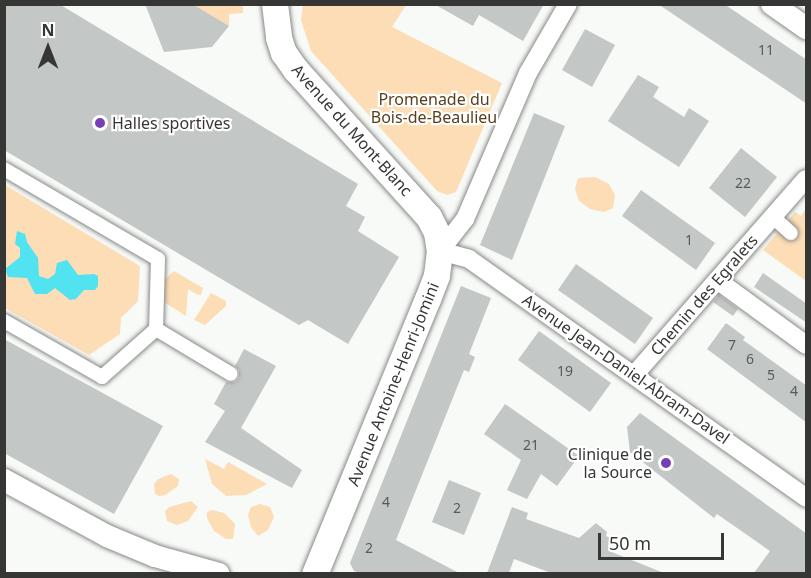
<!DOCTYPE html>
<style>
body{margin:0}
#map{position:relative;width:811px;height:578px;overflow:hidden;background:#f7faf7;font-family:"Noto Sans",sans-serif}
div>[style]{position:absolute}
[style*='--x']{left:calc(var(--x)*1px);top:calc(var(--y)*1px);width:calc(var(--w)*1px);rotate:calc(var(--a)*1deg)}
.green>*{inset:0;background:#fcddb5}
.water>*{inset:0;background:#52e3f1}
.building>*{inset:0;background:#c3c7c5}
.roads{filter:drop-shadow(0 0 2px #888a87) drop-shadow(0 0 2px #888a87)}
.pedestrian>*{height:14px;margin:-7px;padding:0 7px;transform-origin:7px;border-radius:7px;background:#fff}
.minor>*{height:18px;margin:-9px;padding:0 9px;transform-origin:9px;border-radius:9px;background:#fff}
.tertiary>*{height:22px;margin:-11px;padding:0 11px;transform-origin:11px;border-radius:11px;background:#fff}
.secondary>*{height:26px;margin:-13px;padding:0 13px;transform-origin:13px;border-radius:13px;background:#fff}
.dots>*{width:16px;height:16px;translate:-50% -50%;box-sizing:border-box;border:3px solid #fff;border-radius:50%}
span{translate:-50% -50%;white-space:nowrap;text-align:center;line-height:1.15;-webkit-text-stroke:4.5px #fff;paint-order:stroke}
.number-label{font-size:14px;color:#595b59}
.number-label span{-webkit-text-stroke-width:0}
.park-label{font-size:16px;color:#573f1c}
.poi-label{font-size:16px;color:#363735}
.left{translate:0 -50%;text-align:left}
.right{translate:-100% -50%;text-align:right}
.street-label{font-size:16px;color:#363735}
.frame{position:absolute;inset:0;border:6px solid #363735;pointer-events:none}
.north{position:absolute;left:18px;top:18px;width:60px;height:60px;-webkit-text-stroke:4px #fff;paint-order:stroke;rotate:0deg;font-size:16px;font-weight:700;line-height:24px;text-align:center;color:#363735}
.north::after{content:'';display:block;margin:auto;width:21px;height:27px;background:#363735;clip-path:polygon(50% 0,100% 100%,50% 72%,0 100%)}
.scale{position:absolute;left:598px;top:533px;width:126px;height:27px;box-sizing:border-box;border:3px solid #363735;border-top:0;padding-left:8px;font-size:18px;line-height:21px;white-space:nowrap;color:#363735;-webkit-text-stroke:4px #fff;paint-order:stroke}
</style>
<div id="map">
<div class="green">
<div style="clip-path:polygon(192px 5px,243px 5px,243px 13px,229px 14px,229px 26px)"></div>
<div style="clip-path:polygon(303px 5px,406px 5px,392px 27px,502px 83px,456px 192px,447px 195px,437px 191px,311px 51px,301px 20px)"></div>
<div style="clip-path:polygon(595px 177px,609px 184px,615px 195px,613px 208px,604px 212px,590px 209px,579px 201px,575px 189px,578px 178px)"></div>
<div style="clip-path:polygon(5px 185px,140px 266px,138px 301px,121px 318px,120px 334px,89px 355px,5px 308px)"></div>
<div style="clip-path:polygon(806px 208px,806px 281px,763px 250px,795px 212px,801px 216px)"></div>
<div style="clip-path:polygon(174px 271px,203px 288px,201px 295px,198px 295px,188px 289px,186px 316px,164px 302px,165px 279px)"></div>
<div style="clip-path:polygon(211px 293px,226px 301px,226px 306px,205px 325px,194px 320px)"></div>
<div style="clip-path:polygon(205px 459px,224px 469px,228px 462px,267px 484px,246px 495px,226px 496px,212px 484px)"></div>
<div style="clip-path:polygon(171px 474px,179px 479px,178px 486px,165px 495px,159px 496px,155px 494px,154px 484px,158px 479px)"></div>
<div style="clip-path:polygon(191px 501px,198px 507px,188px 521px,177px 525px,167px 521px,165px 511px,169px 507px)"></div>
<div style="clip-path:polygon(260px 504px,270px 507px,274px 517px,268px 530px,258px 536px,251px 527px,248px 515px,251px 507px)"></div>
<div style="clip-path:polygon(212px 510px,224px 513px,235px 524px,233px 539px,226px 539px,214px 531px,207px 518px,207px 512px)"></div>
</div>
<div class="water">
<div style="clip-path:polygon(17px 231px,25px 234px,27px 242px,38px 258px,39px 276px,48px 279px,55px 274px,57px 263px,67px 260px,78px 275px,94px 274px,98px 276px,98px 286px,95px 290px,84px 290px,76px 299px,70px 300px,55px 288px,47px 294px,35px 294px,27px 278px,8px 277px,5px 269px,20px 257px,20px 248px,15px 244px)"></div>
</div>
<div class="building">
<div style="clip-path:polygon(4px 4px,59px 4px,358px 184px,346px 206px,365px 217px,358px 231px,399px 257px,348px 344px,308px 320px,299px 325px,4px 150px)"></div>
<div style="clip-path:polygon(145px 4px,192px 4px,229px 26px,212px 47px,164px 52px)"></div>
<div style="clip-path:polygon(434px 4px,544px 4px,523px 41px,479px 15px,473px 26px)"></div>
<div style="clip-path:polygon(658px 4px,724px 4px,807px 60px,807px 104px)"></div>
<div style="clip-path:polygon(585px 29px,615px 45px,592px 87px,562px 70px)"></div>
<div style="clip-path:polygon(638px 75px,659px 87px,653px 97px,684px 117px,689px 108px,709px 121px,679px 167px,608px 121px)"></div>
<div style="clip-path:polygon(534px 113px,565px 126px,512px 260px,480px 245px)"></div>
<div style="clip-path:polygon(741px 148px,777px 177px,745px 217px,709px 188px)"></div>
<div style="clip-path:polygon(641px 190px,715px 243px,696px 270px,622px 216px)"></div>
<div style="clip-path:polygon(576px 264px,653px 318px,635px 344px,558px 290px)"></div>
<div style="clip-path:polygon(763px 273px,807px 304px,807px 323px,754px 287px)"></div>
<div style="clip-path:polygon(461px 286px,491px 298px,469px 354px,475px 357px,469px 372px,464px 370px,396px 540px,459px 573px,360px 573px,354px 571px,350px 563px)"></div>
<div style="clip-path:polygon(719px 295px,738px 309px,733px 316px,713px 302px)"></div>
<div style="clip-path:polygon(726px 323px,745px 337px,743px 340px,807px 386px,807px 423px,707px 349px)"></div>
<div style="clip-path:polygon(539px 331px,611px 383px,590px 412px,518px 360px)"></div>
<div style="clip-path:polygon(4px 339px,163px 426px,114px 514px,4px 453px)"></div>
<div style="clip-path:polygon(244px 349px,276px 366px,241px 428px,302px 470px,292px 488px,205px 442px,225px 411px,214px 404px,226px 382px,235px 382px,239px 378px,239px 370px,235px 366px)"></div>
<div style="clip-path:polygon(505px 404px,579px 456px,557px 486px,541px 474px,527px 499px,507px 490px,521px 460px,484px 434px)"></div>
<div style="clip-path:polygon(640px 413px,807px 534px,807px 573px,754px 573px,770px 551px,717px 514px,714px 518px,630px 452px,627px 427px)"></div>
<div style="clip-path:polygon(449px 480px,481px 493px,464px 535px,432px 522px)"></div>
<div style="clip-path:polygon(512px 507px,528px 513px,526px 519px,579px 538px,596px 523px,607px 532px,606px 536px,613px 539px,609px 551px,664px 573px,551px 573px,514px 559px,509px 573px,487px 573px)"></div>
</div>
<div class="roads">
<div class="pedestrian">
<div style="--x:4;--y:169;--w:178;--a:30.3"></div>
<div style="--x:158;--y:259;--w:70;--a:91.6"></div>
<div style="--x:773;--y:217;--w:24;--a:42"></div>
<div style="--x:4;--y:321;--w:113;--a:29.7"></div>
<div style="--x:102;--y:377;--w:72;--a:-41.6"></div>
<div style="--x:156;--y:329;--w:87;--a:31"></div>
</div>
<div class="minor">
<div style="--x:568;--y:4;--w:80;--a:120.1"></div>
<div style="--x:528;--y:73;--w:159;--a:113.3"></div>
<div style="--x:465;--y:219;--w:41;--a:128"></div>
<div style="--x:440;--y:251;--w:30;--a:15"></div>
<div style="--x:469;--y:259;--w:413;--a:35.3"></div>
<div style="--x:717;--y:280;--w:110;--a:36.1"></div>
<div style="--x:635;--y:374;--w:259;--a:-48.8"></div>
</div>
<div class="tertiary">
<div style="--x:772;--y:4;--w:42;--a:35.2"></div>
<div style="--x:4;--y:480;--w:117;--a:28.5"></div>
<div style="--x:107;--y:536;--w:52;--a:22.6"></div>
<div style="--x:155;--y:556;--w:66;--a:15.7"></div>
</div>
<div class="secondary">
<div style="--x:275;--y:4;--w:34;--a:83"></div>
<div style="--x:279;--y:38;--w:16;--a:72"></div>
<div style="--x:284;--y:53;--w:21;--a:55"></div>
<div style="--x:296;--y:70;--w:198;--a:47.9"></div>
<div style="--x:429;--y:217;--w:18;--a:63"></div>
<div style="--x:437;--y:233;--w:18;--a:81"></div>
<div style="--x:440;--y:251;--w:25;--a:97"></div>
<div style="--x:437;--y:276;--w:25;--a:111"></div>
<div style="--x:428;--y:299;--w:297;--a:112.3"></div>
</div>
</div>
<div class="dots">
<div style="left:100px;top:123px;background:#783fb5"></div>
<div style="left:666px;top:463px;background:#783fb5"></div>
</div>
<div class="number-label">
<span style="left:766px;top:50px">11</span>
<span style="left:743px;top:183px">22</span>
<span style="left:689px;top:240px">1</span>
<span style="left:732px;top:345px">7</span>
<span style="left:750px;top:359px">6</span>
<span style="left:565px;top:371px">19</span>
<span style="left:771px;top:375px">5</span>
<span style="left:794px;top:391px">4</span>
<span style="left:531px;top:445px">21</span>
<span style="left:386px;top:502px">4</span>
<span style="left:457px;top:508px">2</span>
<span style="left:369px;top:548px">2</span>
</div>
<div class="park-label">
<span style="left:434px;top:108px">Promenade du<br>Bois-de-Beaulieu</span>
</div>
<div class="poi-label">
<span class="left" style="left:112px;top:123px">Halles sportives</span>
<span class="right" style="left:652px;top:463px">Clinique de<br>la Source</span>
</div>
<div class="street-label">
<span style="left:352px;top:130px;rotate:48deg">Avenue du Mont-Blanc</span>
<span style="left:704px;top:295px;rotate:-49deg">Chemin des Egralets</span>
<span style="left:626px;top:369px;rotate:35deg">Avenue Jean-Daniel-Abram-Davel</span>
<span style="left:393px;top:384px;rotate:-68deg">Avenue Antoine-Henri-Jomini</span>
</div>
<div class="frame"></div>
<div class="north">N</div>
<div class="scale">50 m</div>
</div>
